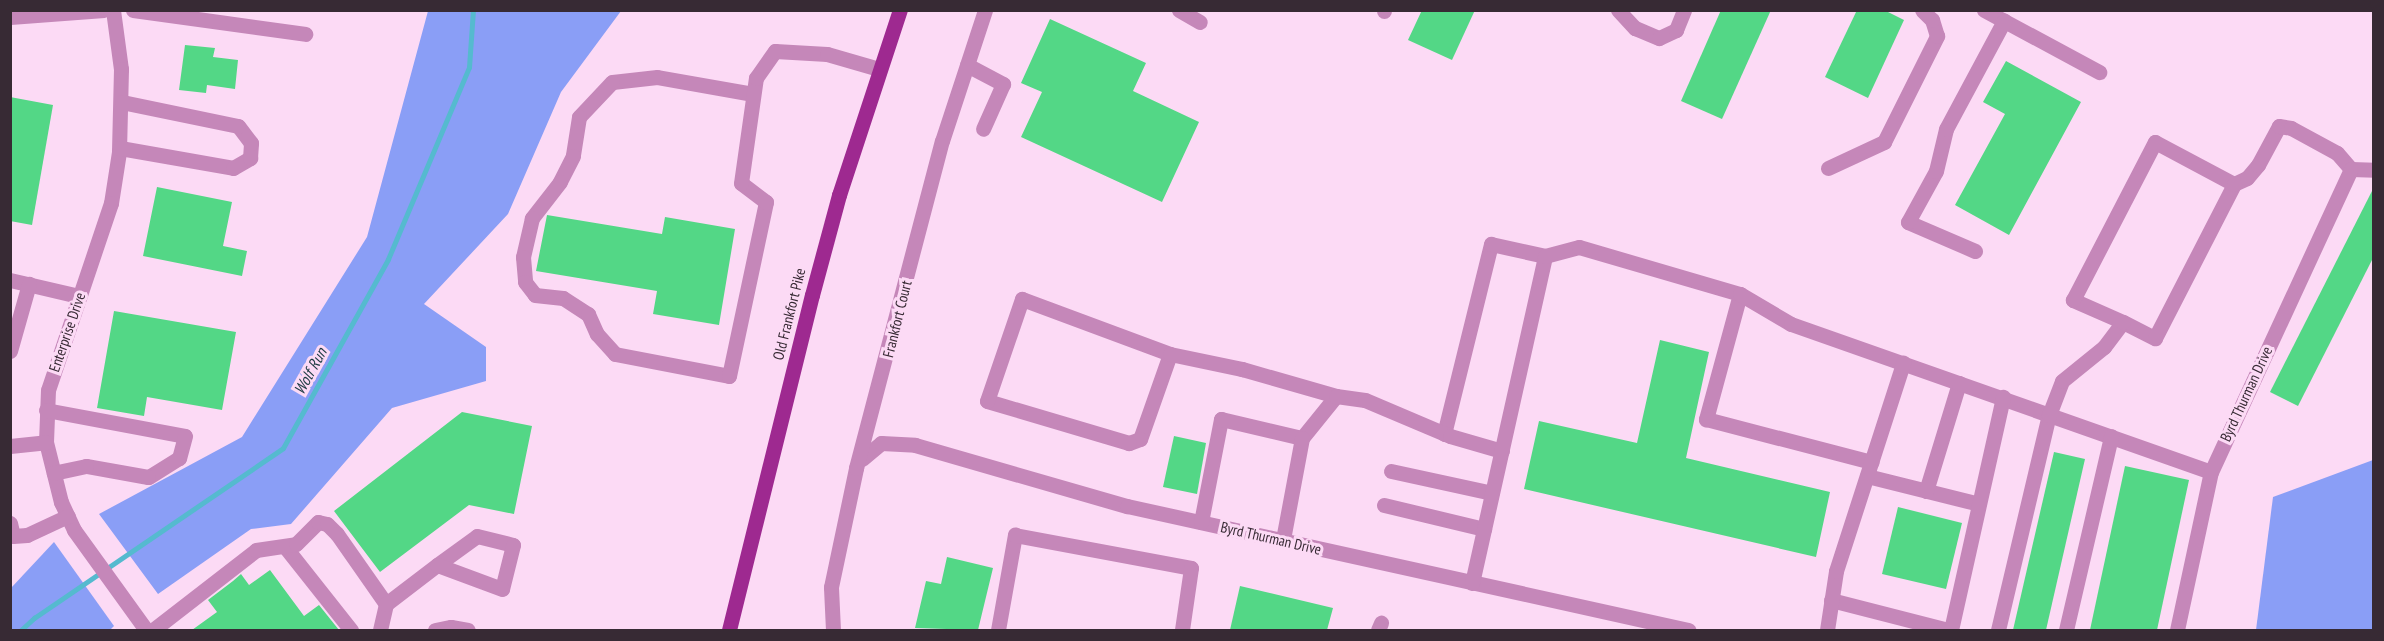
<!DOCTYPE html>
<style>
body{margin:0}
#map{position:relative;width:2384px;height:641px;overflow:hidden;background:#fcdaf5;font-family:"PT Sans Narrow",sans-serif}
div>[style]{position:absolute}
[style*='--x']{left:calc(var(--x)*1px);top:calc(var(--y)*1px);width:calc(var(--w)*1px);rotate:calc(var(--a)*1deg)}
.forest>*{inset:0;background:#8a9ef6}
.stream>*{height:5px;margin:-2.5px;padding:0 2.5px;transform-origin:2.5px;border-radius:2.5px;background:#55bacf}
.building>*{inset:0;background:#53d786}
.minor>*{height:15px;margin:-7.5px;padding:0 7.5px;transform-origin:7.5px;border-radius:7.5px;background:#c587b9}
.major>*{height:15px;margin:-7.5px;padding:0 7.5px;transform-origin:7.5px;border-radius:7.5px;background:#9e2990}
span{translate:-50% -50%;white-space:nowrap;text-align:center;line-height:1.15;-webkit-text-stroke:6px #fcdaf5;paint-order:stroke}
.street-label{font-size:15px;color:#372a34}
.water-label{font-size:16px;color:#1c3b42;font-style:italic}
.frame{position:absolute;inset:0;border:12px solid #372a34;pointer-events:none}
</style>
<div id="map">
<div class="forest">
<div style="clip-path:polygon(428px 11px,621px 11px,561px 92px,508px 214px,424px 304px,486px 347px,486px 381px,392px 408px,291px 524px,251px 529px,158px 594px,99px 514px,242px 437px,367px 237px)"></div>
<div style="clip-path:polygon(2373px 460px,2373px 630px,2256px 630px,2273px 497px)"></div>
<div style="clip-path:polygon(54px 542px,114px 626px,110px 630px,11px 630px,11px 588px)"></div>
</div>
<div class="stream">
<div style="--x:21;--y:630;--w:18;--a:-43"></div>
<div style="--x:34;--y:618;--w:301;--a:-34.3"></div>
<div style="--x:283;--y:448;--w:216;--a:-60.9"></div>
<div style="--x:388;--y:259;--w:208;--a:-67.1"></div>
<div style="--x:469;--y:67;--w:57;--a:-86"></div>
</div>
<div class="building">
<div style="clip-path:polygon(1422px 10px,1475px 10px,1452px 60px,1408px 40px)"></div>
<div style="clip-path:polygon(1721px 10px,1771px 10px,1722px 119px,1681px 101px)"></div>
<div style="clip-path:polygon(1857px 10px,1884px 10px,1904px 20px,1868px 98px,1825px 77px)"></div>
<div style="clip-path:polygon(1050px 19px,1146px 63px,1133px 91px,1199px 122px,1162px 202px,1021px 137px,1042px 92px,1021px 83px)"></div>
<div style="clip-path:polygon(185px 45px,215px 48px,213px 57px,238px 60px,235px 89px,207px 85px,206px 93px,179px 90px)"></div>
<div style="clip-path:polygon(2006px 61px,2081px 102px,2009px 235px,1955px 205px,2005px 114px,1983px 102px)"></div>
<div style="clip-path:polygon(10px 97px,53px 105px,32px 225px,10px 221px)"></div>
<div style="clip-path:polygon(157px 187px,232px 202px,223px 246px,247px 251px,242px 276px,143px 256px)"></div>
<div style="clip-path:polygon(2373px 189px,2373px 258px,2298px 406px,2270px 392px)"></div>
<div style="clip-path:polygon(547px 215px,662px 234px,665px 217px,735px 229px,719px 325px,653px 314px,657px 291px,536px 271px)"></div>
<div style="clip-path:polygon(114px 311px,236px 332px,222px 410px,147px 397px,144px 416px,97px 408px)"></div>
<div style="clip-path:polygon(1660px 340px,1709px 352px,1686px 458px,1830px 492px,1816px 557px,1524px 489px,1539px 421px,1637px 443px)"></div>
<div style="clip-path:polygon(462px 412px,532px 426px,514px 514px,469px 505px,380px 572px,334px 511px)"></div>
<div style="clip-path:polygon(1174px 436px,1206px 443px,1197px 494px,1163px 487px)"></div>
<div style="clip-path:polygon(2054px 452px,2085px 459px,2046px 630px,2013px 630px)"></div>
<div style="clip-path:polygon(2125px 466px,2189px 480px,2157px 630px,2090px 630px)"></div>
<div style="clip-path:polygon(1898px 507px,1962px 523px,1946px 589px,1882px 574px)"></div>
<div style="clip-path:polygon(947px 557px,993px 568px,978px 630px,915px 628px,926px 581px,941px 584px)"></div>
<div style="clip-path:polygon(270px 570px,304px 616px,319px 605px,339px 630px,192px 630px,217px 612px,208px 600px,233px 581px,241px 574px,249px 585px)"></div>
<div style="clip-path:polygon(1240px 586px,1333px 608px,1327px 630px,1230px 630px)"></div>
</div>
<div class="minor">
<div style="--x:113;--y:10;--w:60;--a:82.3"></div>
<div style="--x:121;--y:69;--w:83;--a:91.4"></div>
<div style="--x:119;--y:152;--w:52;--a:98.9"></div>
<div style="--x:111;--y:203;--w:197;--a:108.6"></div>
<div style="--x:48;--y:390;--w:52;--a:92.2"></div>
<div style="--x:46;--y:442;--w:62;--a:76"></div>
<div style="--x:61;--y:502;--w:31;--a:65"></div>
<div style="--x:74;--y:530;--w:123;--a:54.2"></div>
<div style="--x:133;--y:10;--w:174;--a:7.9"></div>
<div style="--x:1179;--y:10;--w:24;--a:30"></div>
<div style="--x:1618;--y:10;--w:25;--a:47"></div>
<div style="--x:1635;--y:28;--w:26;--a:23"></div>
<div style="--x:1659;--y:38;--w:19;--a:-25"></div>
<div style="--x:1676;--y:30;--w:22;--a:-68"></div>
<div style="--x:1984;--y:10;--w:131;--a:28.3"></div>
<div style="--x:1384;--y:11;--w:1;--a:-90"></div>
<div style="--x:10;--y:17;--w:94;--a:-4.3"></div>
<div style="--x:967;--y:65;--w:41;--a:27.8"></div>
<div style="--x:1003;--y:84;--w:49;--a:114"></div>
<div style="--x:753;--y:94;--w:97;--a:-170"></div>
<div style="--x:657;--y:77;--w:45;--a:173.7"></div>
<div style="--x:612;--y:82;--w:48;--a:133.3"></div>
<div style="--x:579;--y:117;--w:39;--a:99"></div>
<div style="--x:573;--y:156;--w:29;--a:117"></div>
<div style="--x:560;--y:182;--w:46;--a:127.9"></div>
<div style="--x:532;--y:218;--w:40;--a:103"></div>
<div style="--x:523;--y:257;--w:25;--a:85"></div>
<div style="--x:525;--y:282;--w:16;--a:52"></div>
<div style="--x:535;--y:295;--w:28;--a:6"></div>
<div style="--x:563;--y:298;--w:30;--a:33"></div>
<div style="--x:588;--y:314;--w:22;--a:66"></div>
<div style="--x:597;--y:334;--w:27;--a:48"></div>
<div style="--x:615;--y:354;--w:116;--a:10.9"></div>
<div style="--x:729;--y:376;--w:178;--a:-78"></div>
<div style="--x:766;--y:202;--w:31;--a:-143"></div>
<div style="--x:741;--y:183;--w:106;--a:-81.9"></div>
<div style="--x:756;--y:78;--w:33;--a:-55"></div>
<div style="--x:775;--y:51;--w:52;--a:3.3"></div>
<div style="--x:827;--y:54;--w:54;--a:16.1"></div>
<div style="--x:120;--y:148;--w:115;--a:10"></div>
<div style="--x:233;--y:168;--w:20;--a:-30"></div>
<div style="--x:250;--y:158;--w:15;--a:-86"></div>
<div style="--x:251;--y:143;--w:21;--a:-127"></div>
<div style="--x:238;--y:126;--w:118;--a:-168.3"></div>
<div style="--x:1828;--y:168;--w:62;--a:-24.9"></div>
<div style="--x:1884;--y:142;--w:119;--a:-63.4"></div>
<div style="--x:1937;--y:36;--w:17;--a:-107"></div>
<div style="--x:1932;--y:20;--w:14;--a:-135"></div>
<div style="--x:1975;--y:251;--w:73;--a:-156.6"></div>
<div style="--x:1908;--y:222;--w:58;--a:-61.2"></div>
<div style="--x:1936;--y:171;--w:43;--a:-76.6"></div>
<div style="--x:1946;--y:129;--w:123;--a:-61.8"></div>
<div style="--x:10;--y:280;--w:71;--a:13.1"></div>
<div style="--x:1740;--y:294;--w:130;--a:105.2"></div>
<div style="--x:1706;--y:419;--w:171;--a:14.6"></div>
<div style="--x:2123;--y:322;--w:36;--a:27"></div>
<div style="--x:2155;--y:338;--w:173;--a:-62.8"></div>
<div style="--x:10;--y:351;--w:70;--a:-74.2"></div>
<div style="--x:1170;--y:354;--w:90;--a:109.4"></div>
<div style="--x:1140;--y:439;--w:12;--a:160"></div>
<div style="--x:1129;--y:443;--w:148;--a:-163.5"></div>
<div style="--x:987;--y:401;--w:108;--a:-71.1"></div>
<div style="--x:1022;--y:299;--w:158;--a:20.4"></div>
<div style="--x:1170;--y:354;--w:74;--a:11.8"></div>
<div style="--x:1242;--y:369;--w:98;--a:16"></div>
<div style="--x:46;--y:410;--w:141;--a:10.6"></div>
<div style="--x:185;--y:436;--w:23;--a:105"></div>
<div style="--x:179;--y:458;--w:36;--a:148"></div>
<div style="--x:148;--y:477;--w:63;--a:-169.9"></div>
<div style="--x:86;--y:466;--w:33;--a:168"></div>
<div style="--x:1444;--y:434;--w:196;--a:-76.1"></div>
<div style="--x:1491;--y:244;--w:55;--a:12.5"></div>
<div style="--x:1302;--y:438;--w:54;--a:-51"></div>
<div style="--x:1336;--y:396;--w:29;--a:8"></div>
<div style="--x:1365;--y:400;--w:92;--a:23"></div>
<div style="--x:1450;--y:436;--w:54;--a:16.1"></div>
<div style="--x:10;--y:446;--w:36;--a:-6"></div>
<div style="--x:862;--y:459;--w:25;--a:-40"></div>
<div style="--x:881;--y:443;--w:34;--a:3"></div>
<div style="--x:915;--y:445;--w:221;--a:16.1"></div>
<div style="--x:1127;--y:506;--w:575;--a:12.46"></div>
<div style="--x:1391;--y:471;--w:103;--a:12.3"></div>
<div style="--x:1867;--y:476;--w:115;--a:14"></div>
<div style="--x:1926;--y:491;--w:113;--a:-73"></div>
<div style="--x:1384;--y:505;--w:103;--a:13.5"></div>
<div style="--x:1201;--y:522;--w:105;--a:-79"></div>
<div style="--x:1221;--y:419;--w:83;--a:13.2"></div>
<div style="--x:1302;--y:438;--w:104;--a:100.6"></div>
<div style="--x:10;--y:523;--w:13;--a:77"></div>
<div style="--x:13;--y:536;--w:14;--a:-4"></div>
<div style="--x:27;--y:535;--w:45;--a:-24.9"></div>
<div style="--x:286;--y:548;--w:105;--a:51.6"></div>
<div style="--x:1472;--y:583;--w:335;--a:-77.4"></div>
<div style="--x:1545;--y:256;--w:35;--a:-15"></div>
<div style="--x:1579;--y:247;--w:168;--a:16.3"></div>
<div style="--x:1740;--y:294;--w:59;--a:30.5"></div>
<div style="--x:1791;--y:324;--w:445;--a:19.4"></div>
<div style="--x:1831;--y:600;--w:121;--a:14.4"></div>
<div style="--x:153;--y:630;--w:130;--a:-37.8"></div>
<div style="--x:256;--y:550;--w:40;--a:-8.5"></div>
<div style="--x:296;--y:544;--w:31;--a:-45"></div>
<div style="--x:318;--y:522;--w:9;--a:13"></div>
<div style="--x:327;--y:524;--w:14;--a:45"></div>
<div style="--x:337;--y:534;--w:85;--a:55"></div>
<div style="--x:380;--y:630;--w:27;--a:-77"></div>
<div style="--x:386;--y:604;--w:64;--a:-37.4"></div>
<div style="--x:437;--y:565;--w:49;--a:-35.9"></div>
<div style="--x:477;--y:536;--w:37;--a:14"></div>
<div style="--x:513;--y:545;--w:45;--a:104"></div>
<div style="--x:502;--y:589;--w:69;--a:-159.7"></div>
<div style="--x:435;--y:630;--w:16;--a:-11"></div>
<div style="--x:451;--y:627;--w:17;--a:10"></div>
<div style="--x:833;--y:630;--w:43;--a:-92.7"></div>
<div style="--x:831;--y:587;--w:122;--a:-78.1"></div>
<div style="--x:856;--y:468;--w:338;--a:-75.3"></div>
<div style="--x:942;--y:141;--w:138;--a:-71.8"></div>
<div style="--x:998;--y:630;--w:97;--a:-79.9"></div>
<div style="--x:1015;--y:535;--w:179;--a:10.6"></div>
<div style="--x:1191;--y:568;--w:63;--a:98.3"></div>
<div style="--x:1378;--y:630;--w:8;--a:-67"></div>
<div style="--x:1827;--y:630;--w:60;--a:-81.3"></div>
<div style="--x:1836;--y:571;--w:219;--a:-72.1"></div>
<div style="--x:1951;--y:630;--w:239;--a:-77.4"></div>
<div style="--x:1998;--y:630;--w:221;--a:-76.7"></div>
<div style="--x:2049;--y:415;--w:36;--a:-69"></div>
<div style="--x:2062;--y:381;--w:54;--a:-39"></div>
<div style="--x:2104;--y:347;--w:31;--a:-53"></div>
<div style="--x:2123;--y:322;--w:55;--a:-156.3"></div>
<div style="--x:2073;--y:300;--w:178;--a:-62.6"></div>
<div style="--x:2155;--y:142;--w:89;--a:28"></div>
<div style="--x:2234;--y:184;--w:14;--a:-25"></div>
<div style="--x:2247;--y:178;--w:17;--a:-50"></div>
<div style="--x:2258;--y:165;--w:44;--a:-61.7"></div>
<div style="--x:2279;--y:126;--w:12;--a:9"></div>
<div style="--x:2291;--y:128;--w:52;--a:28.5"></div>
<div style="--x:2337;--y:153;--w:21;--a:49"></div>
<div style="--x:2351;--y:169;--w:23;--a:2"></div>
<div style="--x:2066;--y:630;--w:199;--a:-76.9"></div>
<div style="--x:2177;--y:630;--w:162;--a:-77.9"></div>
<div style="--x:2211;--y:472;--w:334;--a:-65.2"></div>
</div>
<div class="major">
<div style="--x:729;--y:630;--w:345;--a:-76.1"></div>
<div style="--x:812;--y:295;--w:104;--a:-74.9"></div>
<div style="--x:839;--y:195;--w:195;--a:-71.8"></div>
</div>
<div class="street-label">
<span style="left:789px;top:314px;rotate:-76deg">Old Frankfort Pike</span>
<span style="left:897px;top:319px;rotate:-76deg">Frankfort Court</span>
<span style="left:67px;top:332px;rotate:-71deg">Enterprise Drive</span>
<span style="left:2246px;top:394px;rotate:-65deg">Byrd Thurman Drive</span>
<span style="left:1271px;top:538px;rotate:13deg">Byrd Thurman Drive</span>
</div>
<div class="water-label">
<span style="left:310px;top:371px;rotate:-61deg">Wolf Run</span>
</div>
<div class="frame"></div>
</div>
